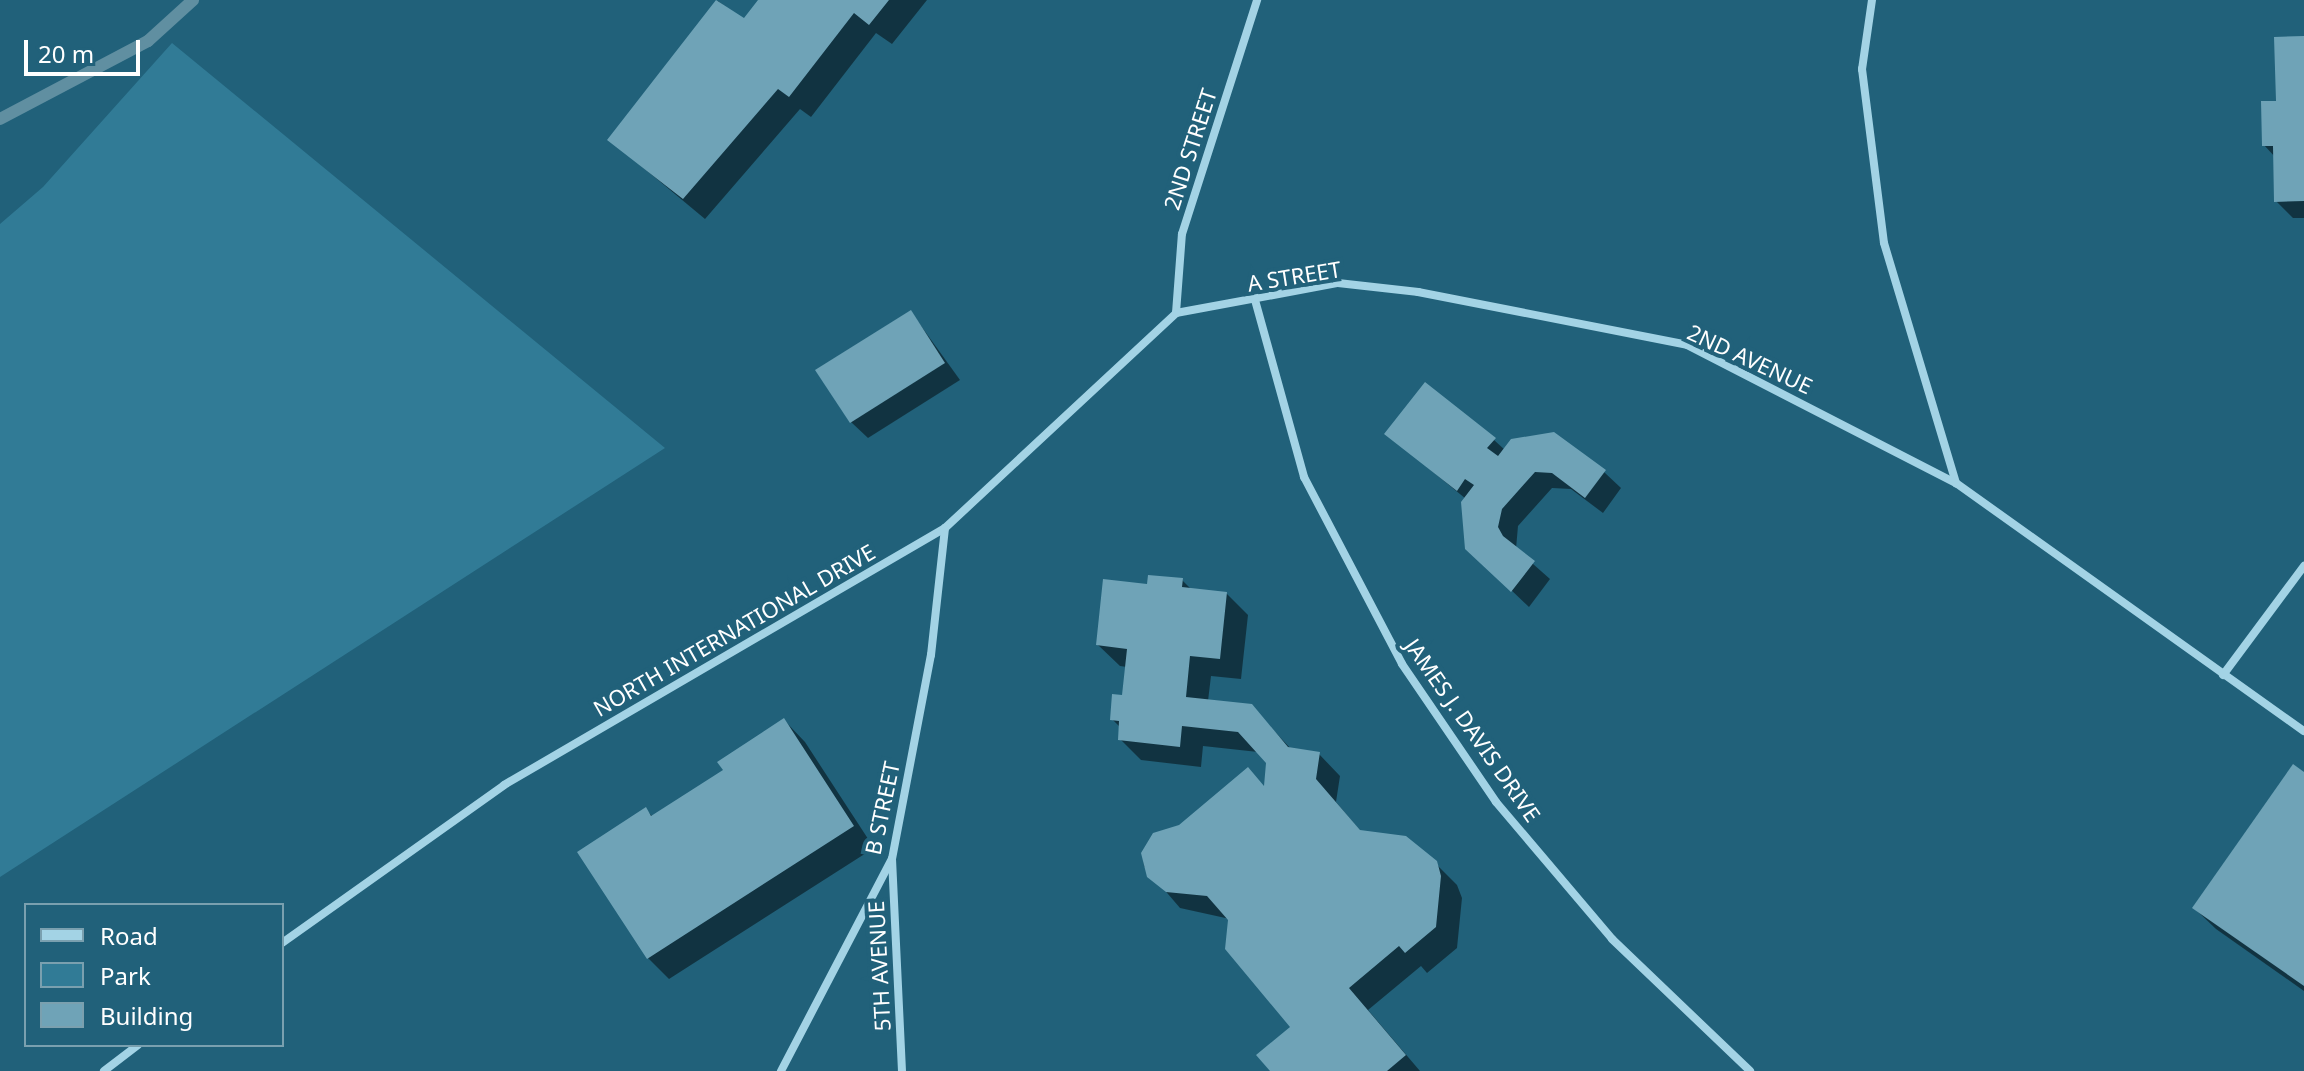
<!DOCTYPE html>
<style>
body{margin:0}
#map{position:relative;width:2304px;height:1071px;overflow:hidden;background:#21617a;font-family:"Noto Sans",sans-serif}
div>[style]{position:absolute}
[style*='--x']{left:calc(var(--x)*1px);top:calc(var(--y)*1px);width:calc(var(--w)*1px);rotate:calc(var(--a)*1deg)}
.green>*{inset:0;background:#317b96}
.shadow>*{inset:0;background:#0007}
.stream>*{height:12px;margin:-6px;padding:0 6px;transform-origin:6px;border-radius:6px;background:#608fa1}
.building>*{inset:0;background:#6fa3b7}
.minor>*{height:8px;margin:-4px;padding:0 4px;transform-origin:4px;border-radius:4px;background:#a3d3e5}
span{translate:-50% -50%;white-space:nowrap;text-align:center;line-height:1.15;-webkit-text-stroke:8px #21617a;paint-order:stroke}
.street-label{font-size:22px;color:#fff}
.legend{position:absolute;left:24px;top:903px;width:260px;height:144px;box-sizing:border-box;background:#21617a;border:2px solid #7aa0af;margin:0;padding:10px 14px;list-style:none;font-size:24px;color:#fff}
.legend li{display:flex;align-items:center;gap:16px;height:40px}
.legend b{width:40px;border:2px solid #7aa0af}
.scale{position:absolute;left:24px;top:40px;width:116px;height:36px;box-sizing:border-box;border:4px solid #fff;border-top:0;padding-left:10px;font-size:24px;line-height:28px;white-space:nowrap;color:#fff;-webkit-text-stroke:6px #21617a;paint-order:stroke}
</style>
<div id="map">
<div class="green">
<div style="clip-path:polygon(172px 43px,665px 448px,0 877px,0 224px,43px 187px)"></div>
</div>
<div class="shadow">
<div style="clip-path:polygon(761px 0,927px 0,892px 44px,876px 33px,811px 117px,800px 109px,705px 219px,610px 140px,718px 1px,744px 21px)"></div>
<div style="clip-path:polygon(2304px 38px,2304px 218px,2293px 218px,2276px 201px,2275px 157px,2264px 145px)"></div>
<div style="clip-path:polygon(911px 312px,960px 380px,868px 438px,851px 422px)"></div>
<div style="clip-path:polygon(1387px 434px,1494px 440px,1505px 450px,1604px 472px,1621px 488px,1603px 513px,1571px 489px,1552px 488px,1518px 526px,1516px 549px,1550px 579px,1529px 607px,1485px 565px,1466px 499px)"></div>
<div style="clip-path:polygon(1182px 580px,1192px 590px,1227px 594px,1248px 615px,1241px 679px,1211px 676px,1208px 701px,1251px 706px,1292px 750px,1319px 754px,1340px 776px,1336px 802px,1362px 833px,1435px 863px,1457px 885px,1462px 898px,1457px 948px,1427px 973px,1421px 966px,1368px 1010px,1420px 1071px,1273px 1071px,1293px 1027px,1230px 919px,1180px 908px,1144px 866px,1143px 853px,1180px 827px,1265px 787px,1268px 762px,1258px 752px,1203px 746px,1201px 767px,1141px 760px,1120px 739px,1121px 728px,1112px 719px,1124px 698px,1127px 667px,1120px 666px,1098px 645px,1149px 586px)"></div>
<div style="clip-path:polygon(784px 720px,805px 742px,874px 848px,669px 979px,648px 958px,646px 810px,653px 817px,725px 770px)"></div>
<div style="clip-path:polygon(2304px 775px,2304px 991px,2216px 929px,2194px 908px)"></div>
</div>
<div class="stream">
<div style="--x:0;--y:119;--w:167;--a:-27.8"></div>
<div style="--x:148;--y:41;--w:61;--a:-42.3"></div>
</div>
<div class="building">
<div style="clip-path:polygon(716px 0,744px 18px,758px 0,889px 0,869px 25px,854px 13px,789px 97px,778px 89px,683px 199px,607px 140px)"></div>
<div style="clip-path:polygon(2304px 36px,2304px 201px,2274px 202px,2273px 146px,2262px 146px,2261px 101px,2276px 101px,2274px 37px)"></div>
<div style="clip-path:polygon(911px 310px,945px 363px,850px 423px,815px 370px)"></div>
<div style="clip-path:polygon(1425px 382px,1496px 438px,1487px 448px,1498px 456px,1511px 439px,1554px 432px,1606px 470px,1585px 498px,1552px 473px,1535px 472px,1502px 509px,1498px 527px,1503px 536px,1535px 561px,1511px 592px,1465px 549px,1461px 502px,1474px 485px,1465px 479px,1457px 491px,1384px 434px)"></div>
<div style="clip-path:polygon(1148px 575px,1183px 578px,1182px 587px,1227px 592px,1220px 659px,1190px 656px,1186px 697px,1252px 704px,1288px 747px,1320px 752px,1316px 779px,1360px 830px,1406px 836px,1437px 861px,1441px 876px,1436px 927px,1405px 953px,1399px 946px,1349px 988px,1406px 1055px,1387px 1071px,1270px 1071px,1256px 1055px,1290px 1027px,1225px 949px,1228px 920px,1207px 896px,1166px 892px,1147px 877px,1141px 853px,1153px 833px,1179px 825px,1248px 767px,1264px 786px,1266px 763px,1238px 732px,1182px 726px,1180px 747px,1118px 740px,1119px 721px,1110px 720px,1112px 694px,1122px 695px,1127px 649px,1096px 645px,1103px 579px,1147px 584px)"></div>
<div style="clip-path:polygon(784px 718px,854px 826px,647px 959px,577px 852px,646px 807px,651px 816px,723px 770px,717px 762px)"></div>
<div style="clip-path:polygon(2293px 764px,2304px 772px,2304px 986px,2192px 908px)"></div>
</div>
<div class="minor">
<div style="--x:1872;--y:0;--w:70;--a:98.2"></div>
<div style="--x:1862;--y:69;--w:175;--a:82.8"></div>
<div style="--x:1884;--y:243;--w:251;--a:73.3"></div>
<div style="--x:1255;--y:300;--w:184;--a:74.5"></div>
<div style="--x:1304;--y:477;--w:211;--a:62.3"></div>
<div style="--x:1402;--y:664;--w:167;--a:55.7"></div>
<div style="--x:1496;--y:802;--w:180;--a:49.7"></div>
<div style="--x:1612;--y:939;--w:191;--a:43.7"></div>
<div style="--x:1176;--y:313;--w:165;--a:-10.5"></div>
<div style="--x:1338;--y:283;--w:81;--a:6.4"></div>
<div style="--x:1418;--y:292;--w:274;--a:11.1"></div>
<div style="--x:1687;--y:345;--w:302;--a:27.2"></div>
<div style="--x:1956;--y:483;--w:427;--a:35.5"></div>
<div style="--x:1176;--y:313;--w:79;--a:-85.7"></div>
<div style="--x:1182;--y:234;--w:246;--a:-72.2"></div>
<div style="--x:2223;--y:675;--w:136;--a:-53.4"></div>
<div style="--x:892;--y:859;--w:212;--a:87.3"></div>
<div style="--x:282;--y:943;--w:272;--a:-35.4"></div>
<div style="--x:504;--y:785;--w:510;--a:-30.23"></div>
<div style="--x:945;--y:528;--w:316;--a:-42.9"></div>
<div style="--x:104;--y:1071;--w:43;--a:-37.4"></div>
<div style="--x:781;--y:1071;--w:239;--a:-62.4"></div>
<div style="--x:892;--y:859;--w:208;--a:-79.2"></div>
<div style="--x:931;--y:655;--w:128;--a:-83.7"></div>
</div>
<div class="street-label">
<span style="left:1190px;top:149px;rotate:-72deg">2ND STREET</span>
<span style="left:1294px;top:276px;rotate:-9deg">A STREET</span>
<span style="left:1750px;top:359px;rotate:25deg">2ND AVENUE</span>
<span style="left:734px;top:630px;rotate:-30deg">NORTH INTERNATIONAL DRIVE</span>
<span style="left:1473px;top:730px;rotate:55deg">JAMES J. DAVIS DRIVE</span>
<span style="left:882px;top:808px;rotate:-78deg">B STREET</span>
<span style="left:879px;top:966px;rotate:-93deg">5TH AVENUE</span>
</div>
<ul class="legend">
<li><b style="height:10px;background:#a3d3e5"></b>Road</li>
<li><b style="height:22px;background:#317b96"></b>Park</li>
<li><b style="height:22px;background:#6fa3b7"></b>Building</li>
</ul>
<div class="scale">20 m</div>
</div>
